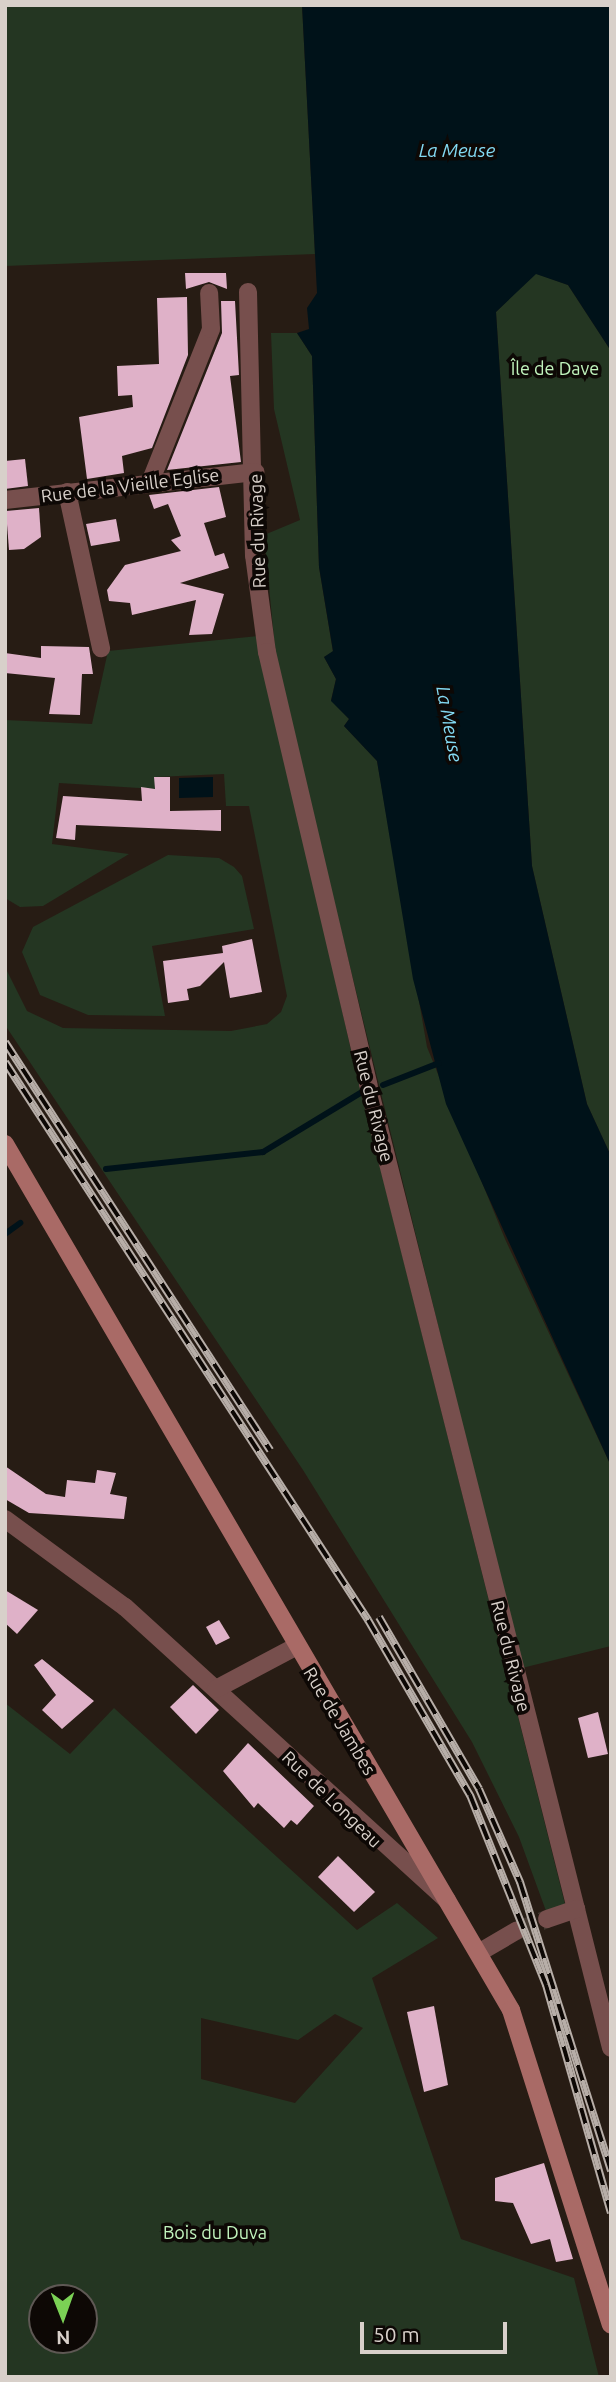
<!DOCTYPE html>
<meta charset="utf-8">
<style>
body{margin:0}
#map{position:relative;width:616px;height:2382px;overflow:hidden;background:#271c14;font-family:Ubuntu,sans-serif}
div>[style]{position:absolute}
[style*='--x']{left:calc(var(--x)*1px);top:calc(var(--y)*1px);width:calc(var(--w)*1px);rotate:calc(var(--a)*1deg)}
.green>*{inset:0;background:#243622}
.water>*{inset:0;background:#001219}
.stream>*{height:6px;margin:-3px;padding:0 3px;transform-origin:3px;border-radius:3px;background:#001219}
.building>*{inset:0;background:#dfb1c8}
.minor-tunnel>*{height:18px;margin-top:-9px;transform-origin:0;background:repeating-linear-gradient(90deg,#42372f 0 18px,transparent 0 27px)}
.minor>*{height:18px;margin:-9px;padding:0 9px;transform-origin:9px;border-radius:9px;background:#774f4d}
.tertiary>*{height:18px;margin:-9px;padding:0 9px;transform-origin:9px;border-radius:9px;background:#774f4d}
.secondary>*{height:18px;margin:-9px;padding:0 9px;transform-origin:9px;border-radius:9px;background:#a96a66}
.rail>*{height:8px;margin-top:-4px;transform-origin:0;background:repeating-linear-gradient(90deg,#0d0805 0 16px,#b7aea8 0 32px);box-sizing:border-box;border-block:2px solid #b7aea8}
span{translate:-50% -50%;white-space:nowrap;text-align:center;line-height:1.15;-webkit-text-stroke:7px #0d0805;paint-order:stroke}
.park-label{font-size:18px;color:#c1f4bd}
.street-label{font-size:18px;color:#d8d0ca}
.water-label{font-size:19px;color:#83d9f2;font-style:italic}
.frame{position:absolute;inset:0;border:7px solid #d8d0ca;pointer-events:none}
.north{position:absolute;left:28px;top:2284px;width:70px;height:70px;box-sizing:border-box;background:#0d0805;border:2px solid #5e5854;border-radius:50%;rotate:179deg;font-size:19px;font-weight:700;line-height:28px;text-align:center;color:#d8d0ca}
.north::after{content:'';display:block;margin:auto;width:24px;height:32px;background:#7bd155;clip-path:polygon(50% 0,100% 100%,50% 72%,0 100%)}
.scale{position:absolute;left:360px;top:2322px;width:147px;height:32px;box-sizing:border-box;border:4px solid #d8d0ca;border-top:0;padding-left:9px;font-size:21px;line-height:24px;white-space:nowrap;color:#d8d0ca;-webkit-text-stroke:5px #0d0805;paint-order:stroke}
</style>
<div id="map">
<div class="green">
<div style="clip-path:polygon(5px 5px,302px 5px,315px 254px,5px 266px)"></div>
<div style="clip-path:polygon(535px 273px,568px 285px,611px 351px,611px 1156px,587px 1104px,532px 866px,496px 312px)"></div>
<div style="clip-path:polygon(271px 333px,297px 333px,312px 356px,319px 567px,333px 652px,324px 657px,336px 679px,331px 700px,349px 719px,344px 726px,377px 761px,427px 1047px,505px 1239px,611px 1466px,611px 1646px,522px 1668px,277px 669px,264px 535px,300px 520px,274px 409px)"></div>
<div style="clip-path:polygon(258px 636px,353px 1059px,565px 1904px,546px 1911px,519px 1837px,472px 1742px,303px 1470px,5px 1025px,5px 967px,27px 1011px,63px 1028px,231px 1031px,267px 1024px,281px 1012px,287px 996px,249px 806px,226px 806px,224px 774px,155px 777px,155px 789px,59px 783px,52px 844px,129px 854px,43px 906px,20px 907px,5px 898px,5px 720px,92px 724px,108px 651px)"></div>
<div style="clip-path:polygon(168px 855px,219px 858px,234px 867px,242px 876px,254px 929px,152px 946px,165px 1016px,88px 1015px,40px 995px,22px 952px,33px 927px)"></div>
<div style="clip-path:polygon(evenodd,5px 1703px,70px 1754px,114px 1708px,357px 1930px,397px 1903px,438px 1938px,372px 1978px,461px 2239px,574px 2278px,599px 2377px,5px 2377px,5px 1703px,335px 2014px,363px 2028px,295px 2103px,201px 2079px,201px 2018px,298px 2040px,335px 2014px,5px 1703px,42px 2298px,84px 2298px,84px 2340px,42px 2340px,42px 2298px)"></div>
</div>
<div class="water">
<div style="clip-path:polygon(302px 5px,611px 5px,611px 351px,568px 285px,536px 274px,496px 312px,532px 866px,587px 1104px,611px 1156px,611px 1466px,446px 1104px,413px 979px,377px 761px,344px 726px,349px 719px,331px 701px,336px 679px,324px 657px,333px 651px,319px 567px,312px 356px,297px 333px,309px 329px,307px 308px,317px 293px)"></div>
<div style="clip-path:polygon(213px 777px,213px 797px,179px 798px,179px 778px)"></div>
</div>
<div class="stream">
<div style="--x:383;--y:1085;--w:60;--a:-21.4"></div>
<div style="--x:106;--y:1169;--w:158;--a:-6.2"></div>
<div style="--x:263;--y:1152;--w:116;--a:-31.2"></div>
<div style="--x:5;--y:1234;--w:19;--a:-36"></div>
</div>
<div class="building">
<div style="clip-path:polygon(185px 273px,226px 273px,227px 289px,209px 282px,186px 289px)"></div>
<div style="clip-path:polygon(187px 297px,188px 355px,152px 448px,122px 456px,124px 473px,87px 479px,79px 417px,133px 407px,132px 395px,118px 396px,117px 366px,159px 364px,157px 298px)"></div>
<div style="clip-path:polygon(221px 301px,235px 301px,239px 375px,230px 376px,241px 462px,167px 470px,222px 333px)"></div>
<div style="clip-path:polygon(25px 459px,28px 486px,5px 489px,5px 461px)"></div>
<div style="clip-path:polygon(219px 487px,226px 517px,204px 523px,215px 556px,224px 553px,229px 568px,180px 583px,224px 594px,212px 634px,189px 635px,196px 600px,132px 615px,130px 603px,109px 601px,107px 590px,125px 565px,181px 551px,171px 540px,181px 536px,168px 504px,154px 509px,149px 495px)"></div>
<div style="clip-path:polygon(39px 508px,41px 537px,24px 549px,9px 550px,6px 511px)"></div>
<div style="clip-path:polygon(116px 519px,120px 541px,91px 546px,86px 524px)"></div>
<div style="clip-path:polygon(41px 646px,89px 647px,93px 674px,82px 674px,80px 715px,49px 714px,55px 678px,5px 673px,5px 653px,41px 658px)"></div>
<div style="clip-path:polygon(154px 777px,170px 777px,170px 811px,221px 810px,221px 831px,76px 825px,75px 840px,56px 838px,63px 796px,142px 801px,141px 787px,155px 789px)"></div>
<div style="clip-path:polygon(252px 939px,262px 992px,230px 998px,224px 962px,200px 986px,187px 989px,189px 1000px,168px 1003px,163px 961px,223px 953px,222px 946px)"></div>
<div style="clip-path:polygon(5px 1466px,46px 1494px,65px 1497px,67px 1480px,95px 1483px,97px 1470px,116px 1473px,110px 1494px,127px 1497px,124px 1519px,29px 1513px,5px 1499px)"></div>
<div style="clip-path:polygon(5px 1590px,38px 1610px,17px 1634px,5px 1623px)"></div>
<div style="clip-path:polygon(219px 1620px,230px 1638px,216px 1645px,206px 1627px)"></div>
<div style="clip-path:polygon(42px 1659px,94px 1701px,62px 1729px,42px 1710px,56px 1695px,34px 1665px)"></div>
<div style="clip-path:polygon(193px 1685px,219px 1710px,196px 1734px,170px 1707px)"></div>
<div style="clip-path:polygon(598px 1712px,608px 1754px,588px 1758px,578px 1718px)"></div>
<div style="clip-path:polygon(248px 1743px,314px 1806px,297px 1825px,291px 1820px,284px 1828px,258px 1803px,254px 1808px,223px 1771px)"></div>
<div style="clip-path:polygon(338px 1856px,375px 1892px,354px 1912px,318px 1877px)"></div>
<div style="clip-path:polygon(434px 2006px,448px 2085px,424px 2092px,407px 2012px)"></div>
<div style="clip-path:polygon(544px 2163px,553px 2193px,573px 2259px,556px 2262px,550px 2239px,531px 2244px,513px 2203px,495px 2201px,495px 2178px)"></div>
</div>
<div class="minor-tunnel">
<div style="--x:516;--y:1931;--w:33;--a:-21"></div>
</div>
<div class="minor">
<div style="--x:248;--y:292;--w:263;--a:88.7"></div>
<div style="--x:254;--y:555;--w:98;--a:82.4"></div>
<div style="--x:267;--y:652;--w:444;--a:76.8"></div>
<div style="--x:368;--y:1084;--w:994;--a:75.85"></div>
<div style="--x:151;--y:480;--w:162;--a:-68.3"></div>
<div style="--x:211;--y:329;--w:36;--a:-93"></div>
<div style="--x:67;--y:492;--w:160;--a:77.7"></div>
<div style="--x:5;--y:500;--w:252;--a:-6.4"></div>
<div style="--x:547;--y:1919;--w:31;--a:-19"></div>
<div style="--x:480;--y:1952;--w:42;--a:-30.3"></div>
</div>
<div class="tertiary">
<div style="--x:5;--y:1519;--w:149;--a:36.3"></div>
<div style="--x:125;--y:1607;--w:435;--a:42.3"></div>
<div style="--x:216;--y:1689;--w:89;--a:-28"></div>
</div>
<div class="secondary">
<div style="--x:5;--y:1144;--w:1003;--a:59.7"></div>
<div style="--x:511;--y:2010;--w:330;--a:72.4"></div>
</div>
<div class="rail">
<div style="--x:5;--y:1042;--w:487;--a:57"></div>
<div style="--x:5;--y:1062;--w:666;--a:56.95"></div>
<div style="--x:368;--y:1620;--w:203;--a:59.8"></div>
<div style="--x:470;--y:1795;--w:205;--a:68.2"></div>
<div style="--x:546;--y:1985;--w:237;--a:74.1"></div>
<div style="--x:379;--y:1617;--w:199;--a:59.8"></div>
<div style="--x:479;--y:1789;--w:102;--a:66.2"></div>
<div style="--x:520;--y:1882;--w:303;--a:72.5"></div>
</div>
<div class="park-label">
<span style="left:555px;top:368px">Île de Dave</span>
<span style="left:215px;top:2232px">Bois du Duva</span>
</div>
<div class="street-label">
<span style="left:130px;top:485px;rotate:-7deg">Rue de la Vieille Eglise</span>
<span style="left:257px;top:531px;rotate:-92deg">Rue du Rivage</span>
<span style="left:374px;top:1106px;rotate:76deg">Rue du Rivage</span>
<span style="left:511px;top:1656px;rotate:76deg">Rue du Rivage</span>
<span style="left:340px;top:1721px;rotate:59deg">Rue de Jambes</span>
<span style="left:332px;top:1799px;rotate:44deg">Rue de Longeau</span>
</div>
<div class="water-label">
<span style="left:457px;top:151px">La Meuse</span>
<span style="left:449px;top:724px;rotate:80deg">La Meuse</span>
</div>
<div class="frame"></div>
<div class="north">N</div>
<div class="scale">50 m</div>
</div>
